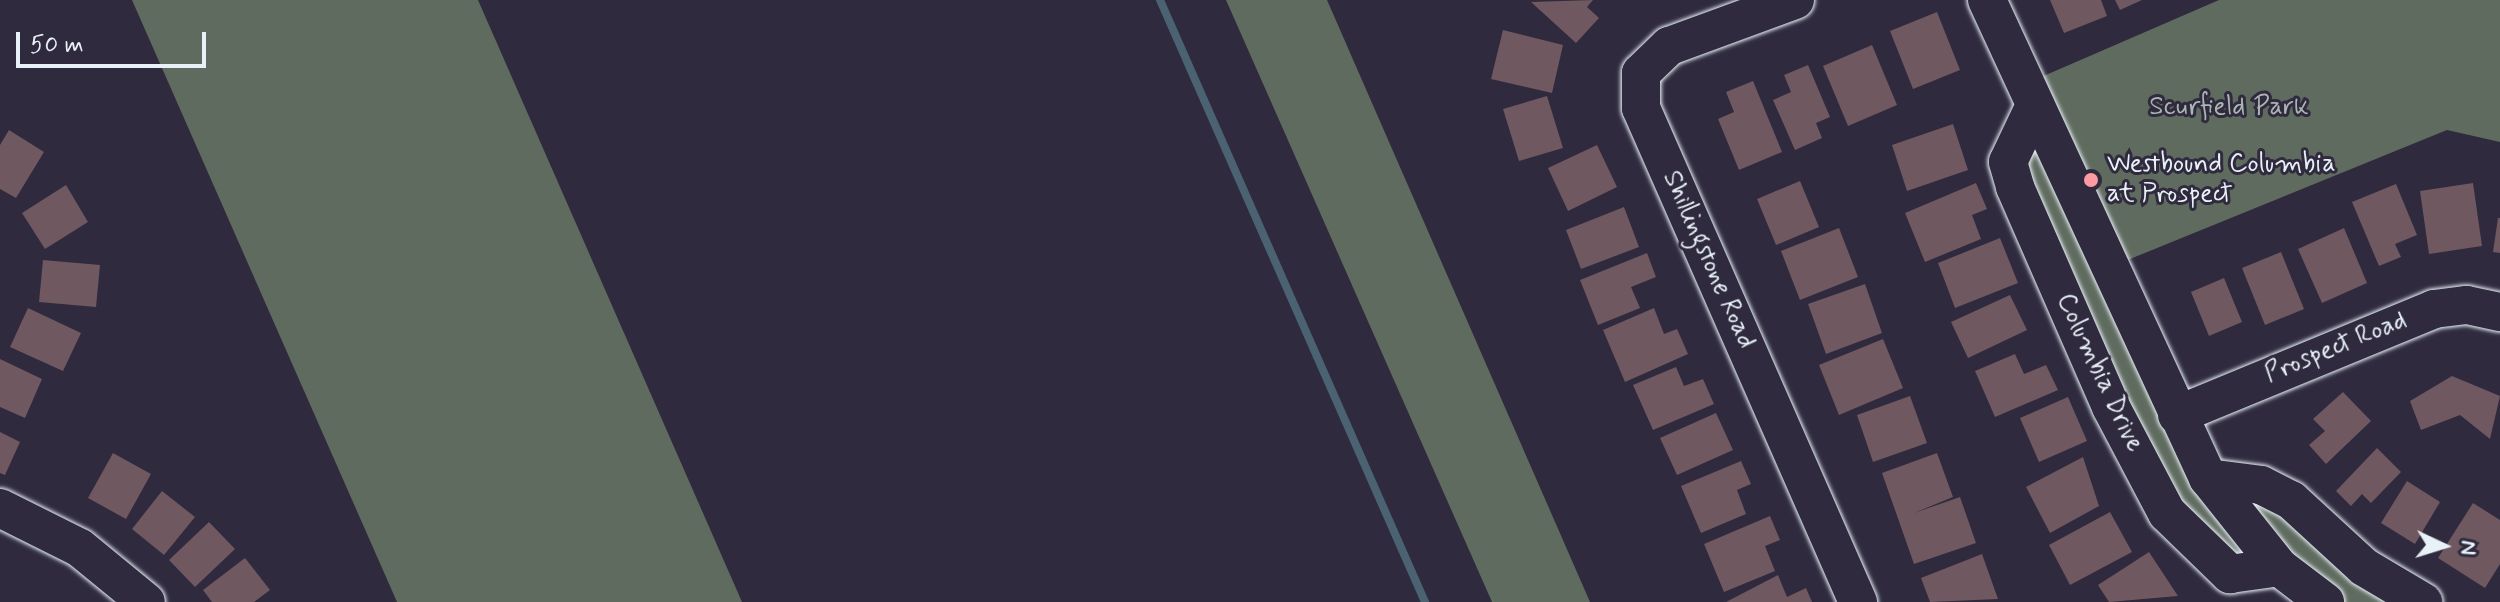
<!DOCTYPE html>
<style>
body{margin:0}
#map{position:relative;width:2500px;height:602px;overflow:hidden;background:#2f2a3d;font-family:Mynerve,sans-serif}
div>[style]{position:absolute}
[style*='--x']{left:calc(var(--x)*1px);top:calc(var(--y)*1px);width:calc(var(--w)*1px);rotate:calc(var(--a)*1deg)}
.green>*{inset:0;background:#606b5f}
.stream>*{height:8px;margin:-4px;padding:0 4px;transform-origin:4px;border-radius:4px;background:#4a6272}
.building>*{inset:0;background:#6f5860}
.roads{filter:drop-shadow(0 0 2px #e8f1f8) drop-shadow(0 0 2px #e8f1f8)}
.minor>*{height:38px;margin:-19px;padding:0 19px;transform-origin:19px;border-radius:19px;background:#2f2a3d}
.dots>*{width:22px;height:22px;translate:-50% -50%;box-sizing:border-box;border:4px solid #2f2a3d;border-radius:50%}
span{translate:-50% -50%;white-space:nowrap;text-align:center;line-height:1.15;-webkit-text-stroke:6px #2f2a3d;paint-order:stroke}
.park-label{font-size:26px;color:#abb5b3}
.poi-label{font-size:26px;color:#e8f1f8}
.left{translate:0 -50%;text-align:left}
.street-label{font-size:26px;color:#e8f1f8}
.north{position:absolute;left:2404px;top:506px;width:80px;height:80px;-webkit-text-stroke:6px #2f2a3d;paint-order:stroke;rotate:94deg;font-size:22px;font-weight:700;line-height:32px;text-align:center;color:#e8f1f8}
.north::after{content:'';display:block;margin:auto;width:28px;height:36px;background:#e8f1f8;clip-path:polygon(50% 0,100% 100%,50% 72%,0 100%)}
.scale{position:absolute;left:16px;top:32px;width:190px;height:36px;box-sizing:border-box;border:4px solid #e8f1f8;border-top:0;padding-left:10px;font-size:24px;line-height:28px;white-space:nowrap;color:#e8f1f8;-webkit-text-stroke:6px #2f2a3d;paint-order:stroke}
</style>
<div id="map">
<div class="green">
<div style="clip-path:polygon(132px 0,478px 0,742px 602px,397px 602px)"></div>
<div style="clip-path:polygon(1226px 0,1327px 0,1590px 602px,1492px 602px)"></div>
<div style="clip-path:polygon(2219px 0,2500px 0,2500px 142px,2447px 130px,2103px 270px,2205px 483px,2261px 485px,2423px 602px,2325px 602px,2279px 567px,2231px 579px,2162px 502px,2005px 174px,2023px 85px)"></div>
</div>
<div class="stream">
<div style="--x:1160;--y:0;--w:658;--a:66.24"></div>
</div>
<div class="building">
<div style="clip-path:polygon(1593px 0,1587px 7px,1599px 18px,1576px 43px,1531px 2px)"></div>
<div style="clip-path:polygon(2050px 0,2101px 0,2107px 16px,2064px 33px)"></div>
<div style="clip-path:polygon(2115px 0,2142px 0,2120px 10px)"></div>
<div style="clip-path:polygon(1937px 12px,1960px 70px,1913px 89px,1890px 31px)"></div>
<div style="clip-path:polygon(1503px 30px,1563px 45px,1552px 93px,1491px 79px)"></div>
<div style="clip-path:polygon(1872px 45px,1897px 105px,1848px 126px,1823px 66px)"></div>
<div style="clip-path:polygon(1808px 65px,1830px 117px,1816px 123px,1822px 138px,1795px 150px,1773px 100px,1791px 92px,1784px 75px)"></div>
<div style="clip-path:polygon(1753px 81px,1782px 152px,1739px 170px,1718px 119px,1734px 112px,1726px 92px)"></div>
<div style="clip-path:polygon(1547px 96px,1563px 148px,1519px 161px,1503px 109px)"></div>
<div style="clip-path:polygon(1953px 124px,1968px 170px,1907px 191px,1892px 145px)"></div>
<div style="clip-path:polygon(9px 130px,44px 152px,16px 198px,0 189px,0 145px)"></div>
<div style="clip-path:polygon(1597px 145px,1617px 187px,1568px 211px,1548px 168px)"></div>
<div style="clip-path:polygon(1800px 181px,1819px 227px,1776px 245px,1757px 199px)"></div>
<div style="clip-path:polygon(1976px 183px,1987px 209px,1972px 215px,1981px 239px,1925px 262px,1905px 213px)"></div>
<div style="clip-path:polygon(2473px 183px,2482px 246px,2429px 254px,2420px 191px)"></div>
<div style="clip-path:polygon(2396px 184px,2417px 235px,2395px 244px,2401px 257px,2379px 266px,2352px 202px)"></div>
<div style="clip-path:polygon(66px 185px,88px 222px,45px 249px,22px 213px)"></div>
<div style="clip-path:polygon(1624px 207px,1639px 247px,1581px 269px,1566px 230px)"></div>
<div style="clip-path:polygon(2498px 218px,2500px 218px,2500px 253px,2493px 252px)"></div>
<div style="clip-path:polygon(1839px 228px,1858px 277px,1800px 300px,1781px 251px)"></div>
<div style="clip-path:polygon(2344px 228px,2367px 283px,2322px 303px,2298px 249px)"></div>
<div style="clip-path:polygon(2000px 238px,2018px 283px,1955px 308px,1938px 263px)"></div>
<div style="clip-path:polygon(2281px 252px,2304px 309px,2265px 325px,2242px 268px)"></div>
<div style="clip-path:polygon(1647px 253px,1656px 277px,1631px 287px,1640px 308px,1598px 325px,1580px 280px)"></div>
<div style="clip-path:polygon(43px 260px,100px 265px,96px 307px,39px 302px)"></div>
<div style="clip-path:polygon(2224px 278px,2242px 322px,2209px 336px,2191px 292px)"></div>
<div style="clip-path:polygon(1865px 284px,1882px 333px,1826px 354px,1808px 304px)"></div>
<div style="clip-path:polygon(2010px 295px,2027px 330px,1968px 358px,1951px 322px)"></div>
<div style="clip-path:polygon(28px 308px,81px 333px,63px 371px,10px 347px)"></div>
<div style="clip-path:polygon(1654px 308px,1664px 334px,1677px 329px,1688px 354px,1625px 382px,1603px 330px)"></div>
<div style="clip-path:polygon(1883px 339px,1903px 388px,1839px 415px,1819px 365px)"></div>
<div style="clip-path:polygon(2015px 354px,2024px 374px,2046px 365px,2058px 390px,1995px 417px,1975px 371px)"></div>
<div style="clip-path:polygon(0 359px,42px 379px,25px 418px,0 407px)"></div>
<div style="clip-path:polygon(1676px 367px,1684px 386px,1703px 379px,1714px 404px,1653px 430px,1633px 385px)"></div>
<div style="clip-path:polygon(2452px 376px,2500px 396px,2490px 439px,2460px 415px,2421px 430px,2410px 401px)"></div>
<div style="clip-path:polygon(2343px 392px,2371px 421px,2326px 464px,2309px 445px,2325px 431px,2313px 419px)"></div>
<div style="clip-path:polygon(1910px 396px,1927px 443px,1873px 462px,1857px 415px)"></div>
<div style="clip-path:polygon(2068px 397px,2087px 441px,2039px 462px,2020px 418px)"></div>
<div style="clip-path:polygon(1716px 413px,1733px 450px,1677px 475px,1660px 438px)"></div>
<div style="clip-path:polygon(0 432px,20px 442px,5px 475px,0 473px)"></div>
<div style="clip-path:polygon(2377px 448px,2401px 472px,2371px 503px,2362px 494px,2351px 506px,2336px 491px)"></div>
<div style="clip-path:polygon(113px 453px,151px 474px,126px 519px,88px 498px)"></div>
<div style="clip-path:polygon(1937px 453px,1953px 497px,1914px 513px,1960px 497px,1976px 543px,1914px 564px,1882px 473px)"></div>
<div style="clip-path:polygon(2083px 457px,2099px 506px,2050px 533px,2026px 487px)"></div>
<div style="clip-path:polygon(1741px 461px,1751px 484px,1737px 490px,1746px 514px,1701px 533px,1681px 486px)"></div>
<div style="clip-path:polygon(2407px 481px,2440px 502px,2415px 544px,2381px 523px)"></div>
<div style="clip-path:polygon(162px 491px,195px 517px,164px 555px,132px 529px)"></div>
<div style="clip-path:polygon(2473px 503px,2500px 520px,2500px 564px,2485px 588px,2438px 558px)"></div>
<div style="clip-path:polygon(2110px 512px,2132px 552px,2070px 585px,2049px 545px)"></div>
<div style="clip-path:polygon(1770px 516px,1780px 540px,1765px 546px,1775px 571px,1724px 592px,1704px 544px)"></div>
<div style="clip-path:polygon(209px 522px,235px 549px,195px 587px,169px 560px)"></div>
<div style="clip-path:polygon(2149px 552px,2178px 596px,2109px 602px,2098px 585px)"></div>
<div style="clip-path:polygon(1982px 554px,1998px 599px,1930px 602px,1921px 578px)"></div>
<div style="clip-path:polygon(245px 558px,270px 590px,254px 602px,212px 602px,203px 590px)"></div>
<div style="clip-path:polygon(1778px 575px,1787px 597px,1806px 588px,1812px 602px,1726px 602px)"></div>
</div>
<div class="roads">
<div class="minor">
<div style="--x:1795;--y:0;--w:134;--a:159.9"></div>
<div style="--x:1669;--y:46;--w:39;--a:136"></div>
<div style="--x:1641;--y:73;--w:35;--a:90"></div>
<div style="--x:1641;--y:108;--w:540;--a:66.29"></div>
<div style="--x:1987;--y:0;--w:527;--a:65.19"></div>
<div style="--x:2208;--y:478;--w:114;--a:51.4"></div>
<div style="--x:2279;--y:567;--w:58;--a:37.3"></div>
<div style="--x:2035;--y:105;--w:63;--a:115.3"></div>
<div style="--x:2008;--y:162;--w:26;--a:74"></div>
<div style="--x:2015;--y:187;--w:240;--a:66.4"></div>
<div style="--x:2111;--y:407;--w:120;--a:62.2"></div>
<div style="--x:2167;--y:513;--w:88;--a:44.1"></div>
<div style="--x:2230;--y:574;--w:49;--a:-8.1"></div>
<div style="--x:2177;--y:415;--w:278;--a:-22.4"></div>
<div style="--x:2434;--y:309;--w:33;--a:-7"></div>
<div style="--x:2467;--y:305;--w:34;--a:12"></div>
<div style="--x:2208;--y:478;--w:53;--a:7.5"></div>
<div style="--x:2261;--y:485;--w:34;--a:27"></div>
<div style="--x:2291;--y:500;--w:99;--a:42.5"></div>
<div style="--x:2364;--y:567;--w:69;--a:30.7"></div>
<div style="--x:0;--y:508;--w:89;--a:26.6"></div>
<div style="--x:80;--y:548;--w:85;--a:39.3"></div>
</div>
</div>
<div class="dots">
<div style="left:2091px;top:180px;background:#ff9aa2"></div>
</div>
<div class="park-label">
<span style="left:2229px;top:108px">Scurfield Park</span>
</div>
<div class="poi-label">
<span class="left" style="left:2107px;top:180px">Westbound Columbia<br>at Prospect</span>
</div>
<div class="street-label">
<span style="left:1708px;top:260px;rotate:66deg">Shillingstone Road</span>
<span style="left:2336px;top:348px;rotate:-22deg">Prospect Road</span>
<span style="left:2099px;top:373px;rotate:65deg">Columbia Drive</span>
</div>
<div class="north">N</div>
<div class="scale">50 m</div>
</div>
